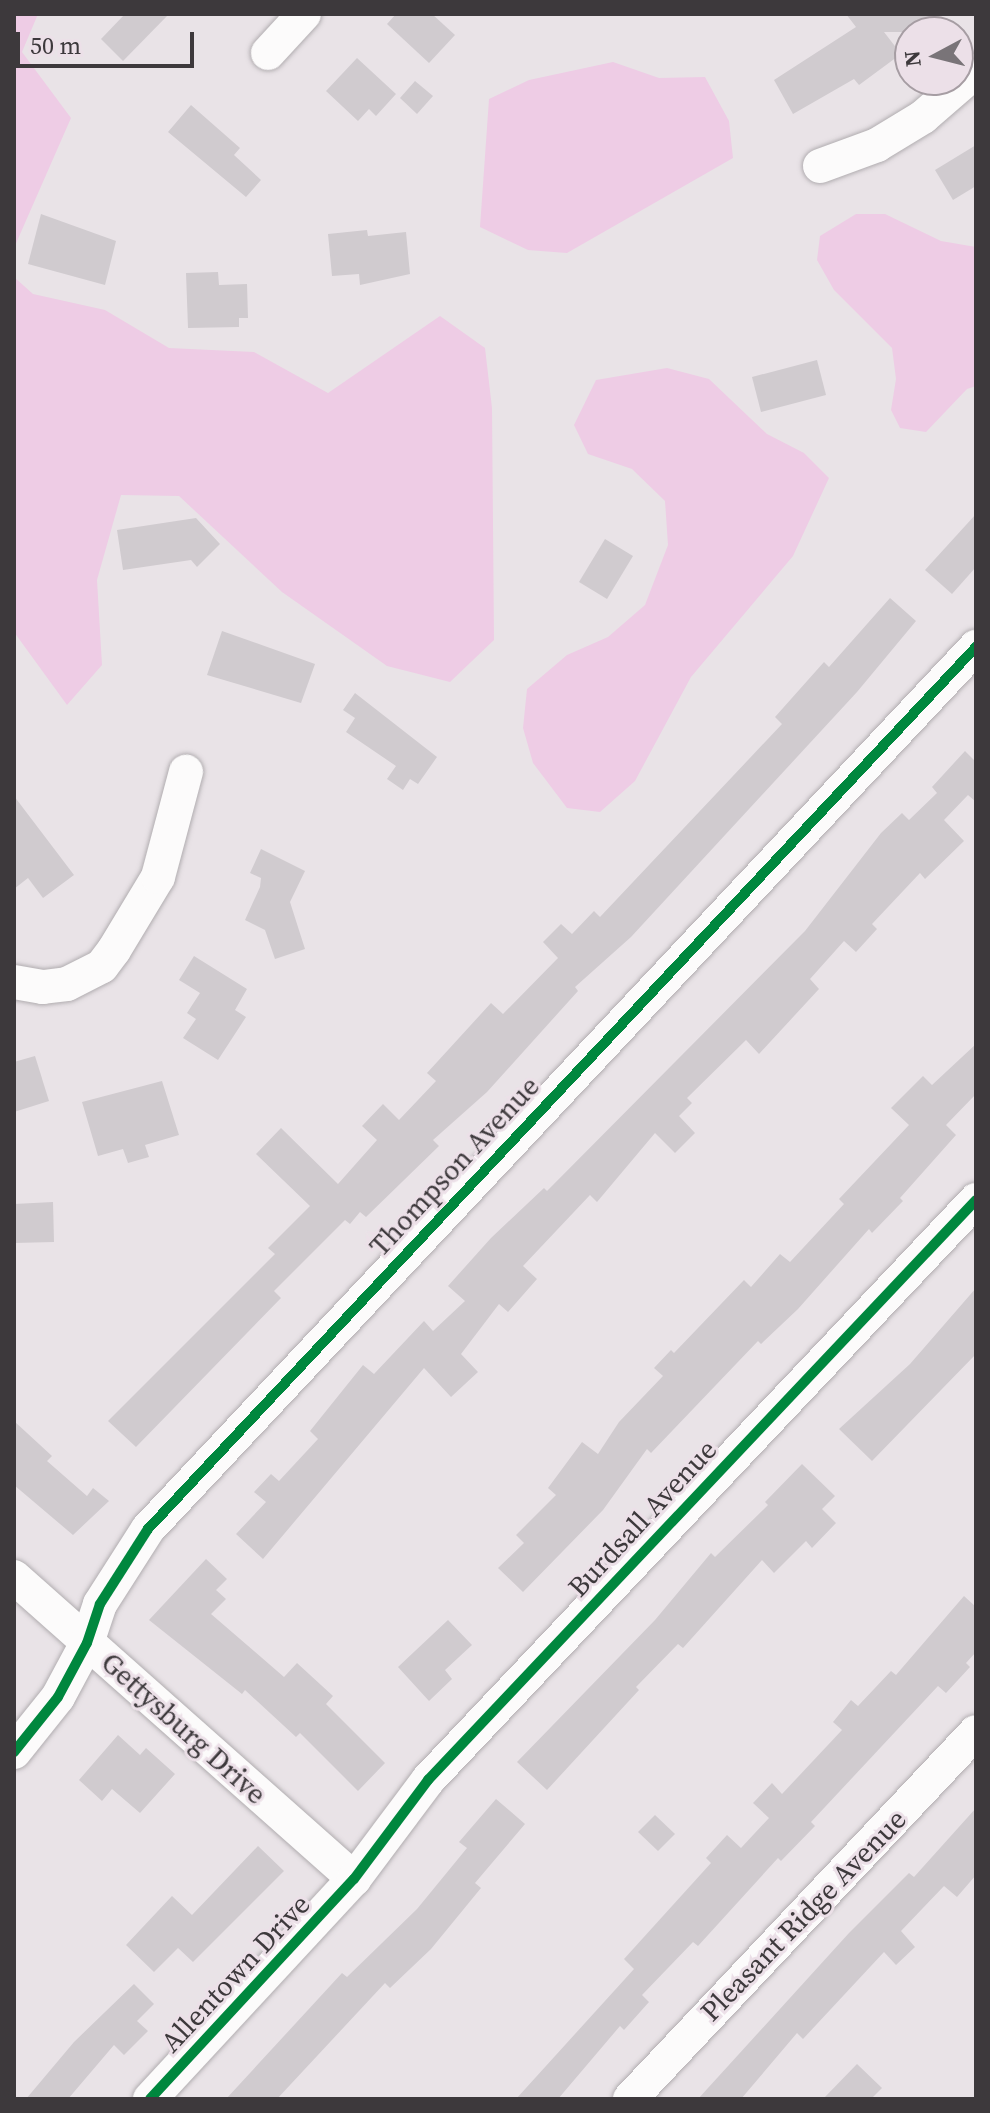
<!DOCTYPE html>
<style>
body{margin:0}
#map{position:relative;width:990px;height:2113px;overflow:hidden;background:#e9e3e7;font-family:"Source Serif 4",serif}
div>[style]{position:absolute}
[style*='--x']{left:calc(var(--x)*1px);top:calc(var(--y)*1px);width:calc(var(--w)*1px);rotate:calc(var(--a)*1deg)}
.green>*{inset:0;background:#eecce5}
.building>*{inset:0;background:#d0cbcf}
.roads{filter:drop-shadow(0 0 2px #b1adb0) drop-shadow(0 0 2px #b1adb0)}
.minor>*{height:34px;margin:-17px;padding:0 17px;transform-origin:17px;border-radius:17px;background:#fcfbfb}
.cycleway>*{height:10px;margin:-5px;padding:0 5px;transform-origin:5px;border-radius:5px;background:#00873e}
span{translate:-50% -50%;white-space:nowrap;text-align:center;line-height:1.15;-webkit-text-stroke:6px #ece0e8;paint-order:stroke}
.street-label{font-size:28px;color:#3d393c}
.frame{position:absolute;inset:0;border:16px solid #3d393c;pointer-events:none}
.north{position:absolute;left:894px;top:16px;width:80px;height:80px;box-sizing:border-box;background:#ece0e8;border:2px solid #a69da3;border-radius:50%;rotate:263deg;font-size:22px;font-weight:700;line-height:32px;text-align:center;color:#3d393c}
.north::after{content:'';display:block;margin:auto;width:28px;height:36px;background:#797478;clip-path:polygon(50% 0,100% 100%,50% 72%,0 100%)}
.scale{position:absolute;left:16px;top:32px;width:178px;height:36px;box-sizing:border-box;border:4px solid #3d393c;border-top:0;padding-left:10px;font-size:24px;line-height:28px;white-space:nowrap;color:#3d393c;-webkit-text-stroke:6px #ece0e8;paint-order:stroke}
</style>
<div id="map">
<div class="green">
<div style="clip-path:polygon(14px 14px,38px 14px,22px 52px,71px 118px,14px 248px)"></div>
<div style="clip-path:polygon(613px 62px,659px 78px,705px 77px,729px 121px,733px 158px,567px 253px,528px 250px,480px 227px,489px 99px,529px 80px)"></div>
<div style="clip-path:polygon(856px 214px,885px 214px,941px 241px,976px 247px,976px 386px,967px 389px,926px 432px,900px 428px,891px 410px,896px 379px,892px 348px,834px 290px,817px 260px,820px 236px)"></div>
<div style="clip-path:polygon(14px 277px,33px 294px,105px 310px,169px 348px,254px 352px,328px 393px,440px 316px,485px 348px,492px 408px,494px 640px,450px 682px,387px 666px,282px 592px,179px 496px,121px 495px,97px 580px,102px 665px,67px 705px,14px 632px)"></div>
<div style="clip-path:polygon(667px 368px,709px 379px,767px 434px,804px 453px,829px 478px,793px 556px,691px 677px,635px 781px,600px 812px,567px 808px,533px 763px,523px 728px,527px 689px,567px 655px,608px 637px,645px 605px,668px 545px,665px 501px,632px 469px,588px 454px,574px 425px,596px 380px)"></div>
</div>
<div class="building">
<div style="clip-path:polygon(125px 14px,169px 14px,123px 61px,101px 39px)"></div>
<div style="clip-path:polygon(396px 14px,432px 14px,455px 35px,429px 63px,387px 24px)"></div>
<div style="clip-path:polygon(846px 14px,942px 14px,924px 32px,884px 32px,901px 54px,859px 85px,854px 79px,793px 114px,774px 80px,856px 27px)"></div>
<div style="clip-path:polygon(357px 58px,396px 94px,376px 116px,369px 109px,358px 121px,326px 91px)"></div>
<div style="clip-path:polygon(415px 81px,433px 96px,417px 114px,400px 98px)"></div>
<div style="clip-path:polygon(191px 105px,240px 148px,234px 155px,261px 180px,246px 197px,168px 132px)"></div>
<div style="clip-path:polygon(976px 145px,976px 186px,953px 200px,935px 170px)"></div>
<div style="clip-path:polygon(41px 214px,116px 241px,105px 285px,28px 264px)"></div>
<div style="clip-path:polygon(367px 230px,368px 236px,406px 232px,410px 274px,360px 285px,359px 274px,332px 276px,328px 234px)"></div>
<div style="clip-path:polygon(218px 272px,219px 285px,247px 284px,248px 318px,239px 318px,239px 327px,188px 328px,186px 273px)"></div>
<div style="clip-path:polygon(817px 360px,826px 395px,761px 412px,752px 377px)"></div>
<div style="clip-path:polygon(976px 514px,976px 567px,952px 594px,925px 570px)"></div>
<div style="clip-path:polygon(196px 518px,220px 544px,197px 567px,191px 560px,123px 570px,117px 530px)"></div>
<div style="clip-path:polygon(605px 539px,633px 556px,607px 599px,579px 582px)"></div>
<div style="clip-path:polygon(890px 598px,916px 621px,857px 692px,631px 937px,575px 987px,578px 991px,487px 1092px,433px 1140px,439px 1146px,366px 1217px,360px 1212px,350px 1224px,345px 1220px,274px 1291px,281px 1298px,136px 1447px,108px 1421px,275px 1254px,268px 1248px,310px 1206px,256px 1154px,281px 1128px,338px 1184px,377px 1140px,362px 1126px,383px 1104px,399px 1120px,436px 1081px,427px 1073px,491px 1003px,503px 1014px,558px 958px,543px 942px,561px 924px,572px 934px,594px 911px,600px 917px,782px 724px,775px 717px,824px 662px,829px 667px)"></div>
<div style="clip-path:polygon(222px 631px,315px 664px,301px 703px,207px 675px)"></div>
<div style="clip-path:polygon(355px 693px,437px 757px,418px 784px,410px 779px,403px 790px,387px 779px,396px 766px,346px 732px,355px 718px,343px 710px)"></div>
<div style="clip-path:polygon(965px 751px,976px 762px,976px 802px,968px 795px,944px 820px,964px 841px,925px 879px,920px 873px,872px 924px,877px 929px,856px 952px,844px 941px,810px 979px,819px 989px,759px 1054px,746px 1040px,687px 1098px,692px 1103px,679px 1116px,695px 1133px,675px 1153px,655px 1133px,597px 1202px,590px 1195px,523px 1266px,537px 1279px,508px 1312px,499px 1304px,461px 1354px,478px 1372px,451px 1397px,424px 1368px,263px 1559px,236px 1534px,266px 1502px,254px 1492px,271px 1474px,279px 1481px,318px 1439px,310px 1431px,363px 1365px,374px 1374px,424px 1321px,433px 1331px,465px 1301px,448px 1286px,491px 1238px,544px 1188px,547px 1191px,805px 931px,881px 833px,902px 813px,909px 820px,937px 793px,932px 787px)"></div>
<div style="clip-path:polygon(14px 796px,74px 875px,43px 898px,28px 878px,14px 889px)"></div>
<div style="clip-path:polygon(261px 849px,305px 871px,290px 902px,305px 949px,275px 959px,265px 930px,245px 920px,260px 887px,261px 878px,250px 873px)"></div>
<div style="clip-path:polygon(194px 956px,247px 989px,235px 1010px,246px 1017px,218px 1060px,183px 1038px,196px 1019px,187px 1013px,200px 993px,179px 980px)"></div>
<div style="clip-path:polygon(976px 1044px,976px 1094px,946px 1125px,956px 1135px,900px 1198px,903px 1201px,872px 1233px,869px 1229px,798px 1309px,761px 1344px,758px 1341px,651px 1453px,647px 1449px,603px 1510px,523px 1592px,498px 1568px,524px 1543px,516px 1535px,556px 1495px,548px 1488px,582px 1442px,598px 1454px,619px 1422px,663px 1376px,654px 1368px,671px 1350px,674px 1353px,744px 1280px,751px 1287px,780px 1254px,790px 1262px,844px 1204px,839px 1199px,909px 1125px,891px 1108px,923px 1076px,932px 1085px)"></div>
<div style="clip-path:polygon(35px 1056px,49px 1101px,14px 1112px,14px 1062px)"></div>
<div style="clip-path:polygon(162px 1081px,179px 1135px,145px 1145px,149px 1157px,128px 1163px,123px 1149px,98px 1156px,82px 1102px)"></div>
<div style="clip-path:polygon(53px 1202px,54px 1242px,14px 1243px,14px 1204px)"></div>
<div style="clip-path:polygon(976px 1288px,976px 1354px,872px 1461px,839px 1429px,910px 1364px)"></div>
<div style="clip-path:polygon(14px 1421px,52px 1456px,47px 1461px,87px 1496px,93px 1488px,109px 1501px,73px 1535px,14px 1485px)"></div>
<div style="clip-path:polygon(802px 1464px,835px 1496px,822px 1509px,836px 1523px,812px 1548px,806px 1541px,774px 1573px,762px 1560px,683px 1648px,678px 1644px,636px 1687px,639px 1690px,547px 1790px,517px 1762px,655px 1620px,711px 1553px,715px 1557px,768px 1505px,765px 1502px)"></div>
<div style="clip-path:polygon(206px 1559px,227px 1579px,216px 1590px,226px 1599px,211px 1614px,284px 1677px,297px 1663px,333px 1696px,326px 1704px,385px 1763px,358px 1791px,300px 1733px,296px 1737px,245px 1690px,242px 1694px,149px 1620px)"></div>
<div style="clip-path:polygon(964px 1596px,976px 1607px,976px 1652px,966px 1663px,970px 1667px,946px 1693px,938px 1686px,811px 1822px,815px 1826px,781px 1861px,778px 1858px,698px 1946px,693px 1942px,642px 1995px,649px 2002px,624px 2030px,620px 2026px,558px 2099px,516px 2099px,634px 1969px,624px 1959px,711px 1863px,706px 1858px,727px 1835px,741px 1848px,769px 1818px,753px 1803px,772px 1783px,782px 1794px,842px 1730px,833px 1722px,851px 1700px,858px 1706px,891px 1671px,896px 1675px)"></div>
<div style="clip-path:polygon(448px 1620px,472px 1645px,445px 1670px,452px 1679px,429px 1701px,398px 1667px)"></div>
<div style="clip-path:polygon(118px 1735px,140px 1755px,146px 1748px,175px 1774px,140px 1813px,112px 1789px,102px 1801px,79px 1780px)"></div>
<div style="clip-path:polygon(496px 1799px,525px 1824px,475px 1883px,481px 1888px,431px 1949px,390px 1988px,385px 1983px,277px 2099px,226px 2099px,342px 1973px,347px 1977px,417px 1909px,467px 1848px,459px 1842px)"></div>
<div style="clip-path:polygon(976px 1808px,976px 1875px,957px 1897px,944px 1886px,901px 1931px,915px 1947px,896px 1965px,884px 1952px,803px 2039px,797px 2033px,741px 2099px,698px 2099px,849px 1933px,909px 1873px,914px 1877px)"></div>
<div style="clip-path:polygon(655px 1815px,675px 1834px,658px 1851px,638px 1832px)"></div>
<div style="clip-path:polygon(258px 1846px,284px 1871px,193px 1962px,178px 1948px,154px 1972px,126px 1945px,172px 1896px,192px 1915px)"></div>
<div style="clip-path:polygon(134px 1984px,154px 2004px,137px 2021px,148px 2031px,124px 2055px,114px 2045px,68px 2099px,26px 2099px,74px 2042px)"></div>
<div style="clip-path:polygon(857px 2064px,882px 2088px,871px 2099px,823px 2099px)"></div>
</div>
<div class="roads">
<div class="minor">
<div style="--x:268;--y:53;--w:53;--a:-47.3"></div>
<div style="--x:820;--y:166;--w:61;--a:-20.2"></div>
<div style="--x:877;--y:145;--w:54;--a:-31.3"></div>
<div style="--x:923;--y:117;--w:70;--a:-41"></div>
<div style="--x:14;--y:982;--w:29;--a:10"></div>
<div style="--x:43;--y:987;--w:24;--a:-7"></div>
<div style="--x:67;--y:984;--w:39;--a:-27"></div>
<div style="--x:102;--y:966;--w:20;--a:-53"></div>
<div style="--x:114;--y:950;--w:85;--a:-58.9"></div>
<div style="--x:158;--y:877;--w:109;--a:-75.1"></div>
<div style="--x:14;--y:1577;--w:455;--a:41.6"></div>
<div style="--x:14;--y:1752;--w:70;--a:-51.3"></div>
<div style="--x:58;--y:1697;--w:61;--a:-61.8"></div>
<div style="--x:87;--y:1643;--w:41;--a:-71.6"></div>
<div style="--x:100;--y:1604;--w:89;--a:-57.4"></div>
<div style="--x:148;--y:1529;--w:1210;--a:-46.81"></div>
<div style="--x:150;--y:2099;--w:300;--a:-47.2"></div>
<div style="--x:354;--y:1879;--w:124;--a:-53.2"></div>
<div style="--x:428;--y:1780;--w:798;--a:-46.62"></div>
<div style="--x:630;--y:2099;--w:504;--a:-46.69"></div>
</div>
</div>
<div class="cycleway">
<div style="--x:14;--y:1752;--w:70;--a:-51.3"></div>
<div style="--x:58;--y:1697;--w:61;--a:-61.8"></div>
<div style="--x:87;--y:1643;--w:41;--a:-71.6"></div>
<div style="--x:100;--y:1604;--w:89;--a:-57.4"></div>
<div style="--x:148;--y:1529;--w:1210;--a:-46.81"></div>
<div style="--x:150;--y:2099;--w:300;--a:-47.2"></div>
<div style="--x:354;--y:1879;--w:124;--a:-53.2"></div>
<div style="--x:428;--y:1780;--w:798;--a:-46.62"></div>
</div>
<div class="street-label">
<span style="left:454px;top:1166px;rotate:-47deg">Thompson Avenue</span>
<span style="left:642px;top:1518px;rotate:-47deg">Burdsall Avenue</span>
<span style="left:184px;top:1728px;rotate:42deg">Gettysburg Drive</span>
<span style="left:803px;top:1915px;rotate:-46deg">Pleasant Ridge Avenue</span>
<span style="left:235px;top:1973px;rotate:-47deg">Allentown Drive</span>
</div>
<div class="frame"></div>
<div class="north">N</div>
<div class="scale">50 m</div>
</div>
